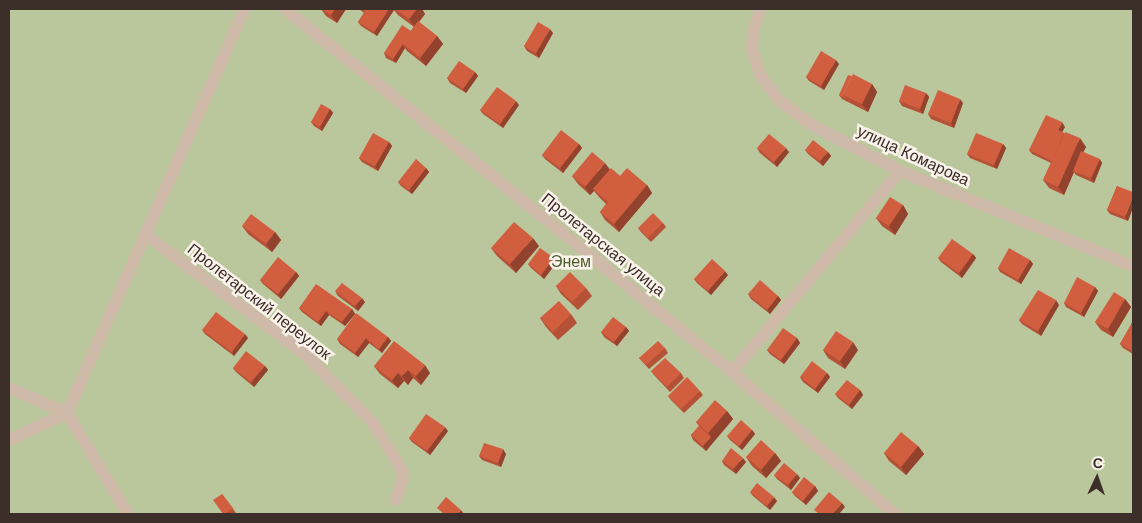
<!DOCTYPE html>
<meta charset="utf-8">
<style>
body{margin:0}
#map{position:relative;width:1142px;height:523px;overflow:hidden;background:#f5eadf;font-family:Arial,sans-serif}
div>[style]{position:absolute}
[style*='--x']{left:calc(var(--x)*1px);top:calc(var(--y)*1px);width:calc(var(--w)*1px);rotate:calc(var(--a)*1deg)}
.green>*{inset:0;background:#bac79c}
.minor>*{height:12px;margin:-6px;padding:0 6px;transform-origin:6px;border-radius:6px;background:#cfb9a9}
.wall>*{inset:0;background:#b55137}
.shaded-wall>*{inset:0;background:#93422d}
.building>*{inset:0;background:#d25e40}
span{translate:-50% -50%;white-space:nowrap;text-align:center;line-height:1.15;-webkit-text-stroke:5px #fcf4ec;paint-order:stroke}
.street-label{font-size:16px;color:#3c2e29}
.park-label{font-size:16px;color:#4c5d2a}
.frame{position:absolute;inset:0;border:10px solid #3c2e29;pointer-events:none}
.north{position:absolute;left:1072px;top:453px;width:50px;height:50px;-webkit-text-stroke:4px #fcf4ec;paint-order:stroke;rotate:3deg;font-size:14px;font-weight:700;line-height:20px;text-align:center;color:#3c2e29}
.north::after{content:'';display:block;margin:auto;width:18px;height:22px;background:#3c2e29;clip-path:polygon(50% 0,100% 100%,50% 72%,0 100%)}
</style>
<div id="map">
<div class="green">
<div style="clip-path:polygon(9px 9px,1133px 9px,1133px 514px,9px 514px)"></div>
</div>
<div class="minor">
<div style="--x:285;--y:9;--w:390;--a:38.9"></div>
<div style="--x:589;--y:254;--w:185;--a:39.5"></div>
<div style="--x:732;--y:372;--w:216;--a:41.1"></div>
<div style="--x:760;--y:9;--w:25;--a:106"></div>
<div style="--x:753;--y:33;--w:17;--a:93"></div>
<div style="--x:752;--y:50;--w:26;--a:72"></div>
<div style="--x:760;--y:75;--w:30;--a:53"></div>
<div style="--x:778;--y:99;--w:41;--a:38"></div>
<div style="--x:810;--y:124;--w:102;--a:27.6"></div>
<div style="--x:900;--y:171;--w:252;--a:22.2"></div>
<div style="--x:145;--y:234;--w:201;--a:36.9"></div>
<div style="--x:306;--y:355;--w:95;--a:45.4"></div>
<div style="--x:373;--y:423;--w:55;--a:58.3"></div>
<div style="--x:402;--y:470;--w:8;--a:83"></div>
<div style="--x:403;--y:478;--w:23;--a:108"></div>
<div style="--x:732;--y:372;--w:262;--a:-50.1"></div>
<div style="--x:9;--y:388;--w:63;--a:23.3"></div>
<div style="--x:67;--y:413;--w:118;--a:58.9"></div>
<div style="--x:9;--y:440;--w:64;--a:-25"></div>
<div style="--x:67;--y:413;--w:441;--a:-66.3"></div>
</div>
<div class="wall">
<div style="clip-path:polygon(321px 9px,346px 9px,337px 23px,326px 16px)"></div>
<div style="clip-path:polygon(359px 9px,422px 9px,425px 14px,419px 22px,437px 36px,443px 44px,426px 66px,407px 51px,405px 48px,396px 63px,386px 58px,384px 53px,411px 31px,414px 27px,398px 15px,394px 10px,377px 36px,361px 26px,358px 22px,364px 13px)"></div>
<div style="clip-path:polygon(553px 33px,539px 58px,527px 51px,524px 46px)"></div>
<div style="clip-path:polygon(839px 64px,824px 90px,809px 81px,806px 77px)"></div>
<div style="clip-path:polygon(475px 72px,478px 76px,466px 93px,450px 83px,447px 78px)"></div>
<div style="clip-path:polygon(872px 84px,877px 92px,868px 112px,842px 99px,839px 95px)"></div>
<div style="clip-path:polygon(926px 93px,929px 97px,923px 114px,902px 106px,899px 101px)"></div>
<div style="clip-path:polygon(963px 103px,954px 128px,931px 119px,928px 114px)"></div>
<div style="clip-path:polygon(519px 105px,503px 128px,483px 114px,480px 110px)"></div>
<div style="clip-path:polygon(330px 109px,333px 113px,322px 131px,314px 126px,311px 122px)"></div>
<div style="clip-path:polygon(1065px 127px,1062px 132px,1086px 147px,1083px 152px,1102px 163px,1094px 183px,1076px 175px,1074px 172px,1064px 195px,1049px 188px,1043px 180px,1051px 163px,1032px 154px,1029px 150px)"></div>
<div style="clip-path:polygon(389px 142px,392px 146px,378px 171px,362px 162px,359px 158px)"></div>
<div style="clip-path:polygon(579px 144px,582px 148px,563px 173px,545px 159px,542px 155px)"></div>
<div style="clip-path:polygon(1003px 144px,1006px 148px,997px 169px,970px 158px,967px 154px)"></div>
<div style="clip-path:polygon(757px 148px,789px 152px,777px 167px,760px 153px)"></div>
<div style="clip-path:polygon(805px 150px,828px 152px,831px 156px,823px 166px,808px 154px)"></div>
<div style="clip-path:polygon(426px 168px,429px 172px,412px 194px,401px 186px,398px 182px)"></div>
<div style="clip-path:polygon(610px 169px,620px 176px,647px 185px,652px 193px,619px 232px,605px 220px,600px 212px,606px 204px,599px 197px,594px 191px,590px 195px,578px 184px,572px 176px)"></div>
<div style="clip-path:polygon(1117px 186px,1128px 221px,1110px 214px,1107px 210px)"></div>
<div style="clip-path:polygon(903px 205px,908px 214px,895px 235px,882px 226px,876px 218px)"></div>
<div style="clip-path:polygon(663px 223px,666px 227px,651px 242px,641px 232px,638px 228px)"></div>
<div style="clip-path:polygon(242px 226px,275px 232px,281px 240px,272px 252px,248px 234px)"></div>
<div style="clip-path:polygon(539px 246px,516px 273px,497px 256px,491px 248px)"></div>
<div style="clip-path:polygon(973px 254px,976px 258px,962px 278px,941px 262px,938px 258px)"></div>
<div style="clip-path:polygon(554px 258px,556px 263px,544px 279px,531px 268px,528px 264px)"></div>
<div style="clip-path:polygon(1030px 260px,1033px 264px,1021px 284px,1000px 272px,998px 268px)"></div>
<div style="clip-path:polygon(296px 272px,299px 276px,281px 299px,263px 284px,260px 280px)"></div>
<div style="clip-path:polygon(728px 275px,711px 295px,697px 283px,694px 279px)"></div>
<div style="clip-path:polygon(556px 286px,586px 288px,592px 296px,578px 310px,561px 294px)"></div>
<div style="clip-path:polygon(1095px 287px,1098px 291px,1084px 317px,1066px 307px,1064px 303px)"></div>
<div style="clip-path:polygon(335px 291px,365px 302px,358px 311px,338px 296px)"></div>
<div style="clip-path:polygon(748px 294px,778px 296px,781px 300px,770px 314px,751px 299px)"></div>
<div style="clip-path:polygon(1125px 299px,1131px 307px,1113px 337px,1101px 330px,1095px 322px)"></div>
<div style="clip-path:polygon(1059px 305px,1041px 336px,1022px 324px,1019px 320px)"></div>
<div style="clip-path:polygon(299px 308px,352px 309px,355px 314px,345px 326px,329px 315px,321px 326px,302px 312px)"></div>
<div style="clip-path:polygon(571px 314px,577px 323px,558px 340px,546px 327px,540px 318px)"></div>
<div style="clip-path:polygon(1133px 321px,1133px 354px,1123px 348px,1120px 344px)"></div>
<div style="clip-path:polygon(626px 327px,629px 331px,617px 346px,604px 337px,601px 332px)"></div>
<div style="clip-path:polygon(202px 330px,248px 338px,234px 356px,205px 334px)"></div>
<div style="clip-path:polygon(388px 337px,391px 341px,382px 353px,369px 343px,358px 357px,340px 344px,337px 339px)"></div>
<div style="clip-path:polygon(797px 338px,800px 343px,784px 364px,770px 354px,767px 350px)"></div>
<div style="clip-path:polygon(665px 348px,668px 353px,649px 369px,639px 358px)"></div>
<div style="clip-path:polygon(823px 350px,858px 350px,845px 369px,828px 358px)"></div>
<div style="clip-path:polygon(265px 366px,268px 370px,254px 387px,236px 372px,233px 368px)"></div>
<div style="clip-path:polygon(374px 366px,430px 373px,421px 385px,413px 378px,408px 385px,404px 381px,398px 388px,380px 374px)"></div>
<div style="clip-path:polygon(651px 371px,681px 373px,684px 378px,670px 392px,654px 375px)"></div>
<div style="clip-path:polygon(827px 373px,830px 377px,818px 393px,803px 382px,800px 377px)"></div>
<div style="clip-path:polygon(860px 390px,863px 395px,852px 409px,838px 398px,835px 394px)"></div>
<div style="clip-path:polygon(700px 391px,703px 395px,684px 413px,671px 400px,668px 396px)"></div>
<div style="clip-path:polygon(727px 411px,733px 419px,706px 451px,693px 440px,691px 435px,699px 426px,696px 422px)"></div>
<div style="clip-path:polygon(752px 430px,755px 434px,742px 450px,730px 440px,727px 436px)"></div>
<div style="clip-path:polygon(448px 431px,430px 455px,412px 442px,409px 438px)"></div>
<div style="clip-path:polygon(918px 446px,924px 454px,906px 475px,889px 461px,884px 453px)"></div>
<div style="clip-path:polygon(775px 453px,781px 461px,766px 478px,752px 466px,746px 457px)"></div>
<div style="clip-path:polygon(506px 454px,501px 467px,482px 460px,479px 456px)"></div>
<div style="clip-path:polygon(722px 461px,746px 462px,736px 474px,724px 465px)"></div>
<div style="clip-path:polygon(774px 475px,800px 478px,791px 490px,777px 479px)"></div>
<div style="clip-path:polygon(815px 486px,818px 491px,806px 505px,795px 496px,792px 492px)"></div>
<div style="clip-path:polygon(750px 492px,777px 501px,770px 510px,753px 496px)"></div>
<div style="clip-path:polygon(222px 494px,236px 513px,234px 514px,223px 514px)"></div>
</div>
<div class="shaded-wall">
<div style="clip-path:polygon(335px 9px,346px 9px,337px 23px,331px 15px)"></div>
<div style="clip-path:polygon(389px 9px,394px 9px,394px 10px,377px 36px,374px 32px)"></div>
<div style="clip-path:polygon(417px 9px,422px 9px,425px 14px,415px 27px,409px 19px)"></div>
<div style="clip-path:polygon(550px 29px,553px 33px,539px 58px,536px 53px)"></div>
<div style="clip-path:polygon(437px 36px,443px 44px,426px 66px,420px 58px)"></div>
<div style="clip-path:polygon(402px 44px,405px 48px,396px 63px,393px 59px)"></div>
<div style="clip-path:polygon(836px 60px,839px 64px,824px 90px,821px 86px)"></div>
<div style="clip-path:polygon(475px 72px,478px 76px,466px 93px,463px 89px)"></div>
<div style="clip-path:polygon(872px 84px,877px 92px,868px 112px,862px 104px)"></div>
<div style="clip-path:polygon(926px 93px,929px 97px,923px 114px,920px 109px)"></div>
<div style="clip-path:polygon(960px 99px,963px 103px,954px 128px,951px 123px)"></div>
<div style="clip-path:polygon(516px 101px,519px 105px,503px 128px,500px 124px)"></div>
<div style="clip-path:polygon(330px 109px,333px 113px,322px 131px,320px 127px)"></div>
<div style="clip-path:polygon(1062px 122px,1065px 127px,1061px 134px,1058px 130px)"></div>
<div style="clip-path:polygon(1080px 138px,1086px 147px,1074px 171px,1073px 171px,1074px 172px,1064px 195px,1058px 187px)"></div>
<div style="clip-path:polygon(389px 142px,392px 146px,378px 171px,375px 166px)"></div>
<div style="clip-path:polygon(579px 144px,582px 148px,563px 173px,560px 168px)"></div>
<div style="clip-path:polygon(1003px 144px,1006px 148px,997px 169px,994px 165px)"></div>
<div style="clip-path:polygon(786px 148px,789px 152px,777px 167px,774px 162px)"></div>
<div style="clip-path:polygon(828px 152px,831px 156px,823px 166px,820px 161px)"></div>
<div style="clip-path:polygon(1100px 159px,1102px 163px,1094px 183px,1091px 178px)"></div>
<div style="clip-path:polygon(605px 163px,611px 171px,593px 189px,594px 191px,590px 195px,585px 187px)"></div>
<div style="clip-path:polygon(426px 168px,429px 172px,412px 194px,409px 190px)"></div>
<div style="clip-path:polygon(647px 185px,652px 193px,619px 232px,614px 224px)"></div>
<div style="clip-path:polygon(1133px 196px,1133px 208px,1128px 221px,1125px 217px)"></div>
<div style="clip-path:polygon(903px 205px,908px 214px,895px 235px,889px 226px)"></div>
<div style="clip-path:polygon(275px 232px,281px 240px,272px 252px,266px 244px)"></div>
<div style="clip-path:polygon(533px 238px,539px 246px,516px 273px,510px 264px)"></div>
<div style="clip-path:polygon(973px 254px,976px 258px,962px 278px,959px 273px)"></div>
<div style="clip-path:polygon(554px 258px,556px 263px,544px 279px,541px 275px)"></div>
<div style="clip-path:polygon(1030px 260px,1033px 264px,1021px 284px,1018px 280px)"></div>
<div style="clip-path:polygon(725px 271px,728px 275px,711px 295px,708px 291px)"></div>
<div style="clip-path:polygon(296px 272px,299px 276px,281px 299px,278px 294px)"></div>
<div style="clip-path:polygon(1095px 287px,1098px 291px,1084px 317px,1081px 313px)"></div>
<div style="clip-path:polygon(778px 296px,781px 300px,770px 314px,767px 310px)"></div>
<div style="clip-path:polygon(362px 298px,365px 302px,358px 311px,355px 306px)"></div>
<div style="clip-path:polygon(1125px 299px,1131px 307px,1113px 337px,1108px 329px)"></div>
<div style="clip-path:polygon(1056px 300px,1059px 305px,1041px 336px,1038px 331px)"></div>
<div style="clip-path:polygon(352px 309px,355px 314px,345px 326px,342px 322px)"></div>
<div style="clip-path:polygon(326px 311px,329px 315px,321px 326px,318px 322px)"></div>
<div style="clip-path:polygon(626px 327px,629px 331px,617px 346px,614px 342px)"></div>
<div style="clip-path:polygon(245px 334px,248px 338px,234px 356px,232px 352px)"></div>
<div style="clip-path:polygon(388px 337px,391px 341px,382px 353px,379px 349px)"></div>
<div style="clip-path:polygon(366px 338px,369px 343px,358px 357px,355px 353px)"></div>
<div style="clip-path:polygon(797px 338px,800px 343px,784px 364px,781px 360px)"></div>
<div style="clip-path:polygon(853px 342px,858px 350px,845px 369px,840px 361px)"></div>
<div style="clip-path:polygon(425px 365px,430px 373px,421px 385px,416px 376px)"></div>
<div style="clip-path:polygon(265px 366px,268px 370px,254px 387px,251px 382px)"></div>
<div style="clip-path:polygon(408px 370px,413px 378px,408px 385px,402px 376px)"></div>
<div style="clip-path:polygon(398px 373px,404px 381px,398px 388px,392px 380px)"></div>
<div style="clip-path:polygon(827px 373px,830px 377px,818px 393px,815px 389px)"></div>
<div style="clip-path:polygon(860px 390px,863px 395px,852px 409px,849px 405px)"></div>
<div style="clip-path:polygon(727px 411px,733px 419px,706px 451px,703px 446px,711px 437px,708px 433px)"></div>
<div style="clip-path:polygon(445px 427px,448px 431px,430px 455px,427px 451px)"></div>
<div style="clip-path:polygon(752px 430px,755px 434px,742px 450px,739px 446px)"></div>
<div style="clip-path:polygon(918px 446px,924px 454px,906px 475px,901px 467px)"></div>
<div style="clip-path:polygon(503px 449px,506px 454px,501px 467px,498px 463px)"></div>
<div style="clip-path:polygon(775px 453px,781px 461px,766px 478px,761px 470px)"></div>
<div style="clip-path:polygon(743px 458px,746px 462px,736px 474px,733px 469px)"></div>
<div style="clip-path:polygon(797px 474px,800px 478px,791px 490px,788px 485px)"></div>
<div style="clip-path:polygon(815px 486px,818px 491px,806px 505px,803px 501px)"></div>
<div style="clip-path:polygon(774px 497px,777px 501px,770px 510px,767px 506px)"></div>
<div style="clip-path:polygon(842px 503px,845px 507px,839px 514px,832px 514px)"></div>
<div style="clip-path:polygon(461px 510px,464px 514px,457px 514px)"></div>
</div>
<div class="building">
<div style="clip-path:polygon(322px 9px,335px 9px,331px 15px)"></div>
<div style="clip-path:polygon(361px 9px,389px 9px,374px 32px,358px 22px,365px 11px)"></div>
<div style="clip-path:polygon(395px 9px,417px 9px,409px 19px)"></div>
<div style="clip-path:polygon(418px 21px,437px 36px,420px 58px,402px 43px)"></div>
<div style="clip-path:polygon(538px 22px,550px 29px,536px 53px,524px 46px)"></div>
<div style="clip-path:polygon(402px 25px,411px 31px,402px 43px,403px 44px,393px 59px,384px 53px)"></div>
<div style="clip-path:polygon(821px 51px,836px 60px,821px 86px,806px 77px)"></div>
<div style="clip-path:polygon(459px 61px,475px 72px,463px 89px,447px 78px)"></div>
<div style="clip-path:polygon(853px 74px,872px 84px,862px 104px,843px 95px)"></div>
<div style="clip-path:polygon(848px 75px,852px 76px,843px 95px,846px 99px,839px 95px)"></div>
<div style="clip-path:polygon(905px 85px,926px 93px,920px 109px,899px 101px)"></div>
<div style="clip-path:polygon(497px 87px,516px 101px,500px 124px,480px 110px)"></div>
<div style="clip-path:polygon(938px 90px,960px 99px,951px 123px,928px 114px)"></div>
<div style="clip-path:polygon(321px 104px,330px 109px,320px 127px,311px 122px)"></div>
<div style="clip-path:polygon(1046px 115px,1062px 122px,1058px 130px,1064px 133px,1052px 161px,1029px 150px)"></div>
<div style="clip-path:polygon(561px 130px,579px 144px,560px 168px,542px 155px)"></div>
<div style="clip-path:polygon(1065px 132px,1080px 138px,1058px 187px,1043px 180px)"></div>
<div style="clip-path:polygon(373px 133px,389px 142px,375px 166px,359px 158px)"></div>
<div style="clip-path:polygon(976px 133px,1003px 144px,994px 165px,967px 154px)"></div>
<div style="clip-path:polygon(769px 134px,786px 148px,774px 162px,757px 148px)"></div>
<div style="clip-path:polygon(813px 140px,828px 152px,820px 161px,805px 150px)"></div>
<div style="clip-path:polygon(1081px 151px,1100px 159px,1091px 178px,1073px 171px)"></div>
<div style="clip-path:polygon(592px 152px,605px 163px,585px 187px,572px 176px)"></div>
<div style="clip-path:polygon(416px 159px,426px 168px,409px 190px,398px 182px)"></div>
<div style="clip-path:polygon(611px 168px,620px 176px,627px 168px,647px 185px,614px 224px,600px 212px,608px 202px,593px 189px)"></div>
<div style="clip-path:polygon(1117px 186px,1133px 192px,1133px 196px,1125px 217px,1107px 210px)"></div>
<div style="clip-path:polygon(890px 197px,903px 205px,889px 226px,876px 218px)"></div>
<div style="clip-path:polygon(653px 213px,663px 223px,648px 238px,638px 228px)"></div>
<div style="clip-path:polygon(251px 214px,275px 232px,266px 244px,242px 226px)"></div>
<div style="clip-path:polygon(514px 222px,533px 238px,510px 264px,491px 248px)"></div>
<div style="clip-path:polygon(952px 239px,973px 254px,959px 273px,938px 258px)"></div>
<div style="clip-path:polygon(540px 248px,554px 258px,541px 275px,528px 264px)"></div>
<div style="clip-path:polygon(1009px 248px,1030px 260px,1018px 280px,998px 268px)"></div>
<div style="clip-path:polygon(278px 257px,296px 272px,278px 294px,260px 280px)"></div>
<div style="clip-path:polygon(712px 259px,725px 271px,708px 291px,694px 279px)"></div>
<div style="clip-path:polygon(570px 272px,586px 288px,572px 302px,556px 286px)"></div>
<div style="clip-path:polygon(1077px 277px,1095px 287px,1081px 313px,1064px 303px)"></div>
<div style="clip-path:polygon(760px 280px,778px 296px,767px 310px,748px 294px)"></div>
<div style="clip-path:polygon(342px 283px,362px 298px,355px 306px,335px 291px)"></div>
<div style="clip-path:polygon(316px 284px,352px 309px,342px 322px,326px 311px,318px 322px,299px 308px)"></div>
<div style="clip-path:polygon(1038px 290px,1056px 300px,1038px 331px,1019px 320px)"></div>
<div style="clip-path:polygon(1114px 292px,1125px 299px,1108px 329px,1095px 322px)"></div>
<div style="clip-path:polygon(559px 301px,571px 314px,553px 332px,540px 318px)"></div>
<div style="clip-path:polygon(216px 312px,245px 334px,232px 352px,202px 330px)"></div>
<div style="clip-path:polygon(356px 313px,388px 337px,379px 349px,366px 338px,355px 353px,337px 339px)"></div>
<div style="clip-path:polygon(613px 317px,626px 327px,614px 342px,601px 332px)"></div>
<div style="clip-path:polygon(1133px 321px,1133px 352px,1120px 344px)"></div>
<div style="clip-path:polygon(783px 328px,797px 338px,781px 360px,767px 350px)"></div>
<div style="clip-path:polygon(836px 331px,853px 342px,840px 361px,823px 350px)"></div>
<div style="clip-path:polygon(394px 341px,425px 365px,416px 376px,408px 370px,402px 376px,398px 373px,392px 380px,374px 366px)"></div>
<div style="clip-path:polygon(658px 341px,665px 348px,646px 365px,639px 358px)"></div>
<div style="clip-path:polygon(246px 351px,265px 366px,251px 382px,233px 368px)"></div>
<div style="clip-path:polygon(665px 358px,681px 373px,667px 387px,651px 371px)"></div>
<div style="clip-path:polygon(812px 361px,827px 373px,815px 389px,800px 377px)"></div>
<div style="clip-path:polygon(687px 377px,700px 391px,681px 409px,668px 396px)"></div>
<div style="clip-path:polygon(847px 380px,860px 390px,849px 405px,835px 394px)"></div>
<div style="clip-path:polygon(715px 400px,727px 411px,708px 433px,696px 422px)"></div>
<div style="clip-path:polygon(426px 414px,445px 427px,427px 451px,409px 438px)"></div>
<div style="clip-path:polygon(741px 420px,752px 430px,739px 446px,727px 436px)"></div>
<div style="clip-path:polygon(699px 426px,711px 437px,703px 446px,691px 435px)"></div>
<div style="clip-path:polygon(901px 432px,918px 446px,901px 467px,884px 453px)"></div>
<div style="clip-path:polygon(761px 440px,775px 453px,761px 470px,746px 457px)"></div>
<div style="clip-path:polygon(484px 443px,503px 449px,498px 463px,479px 456px)"></div>
<div style="clip-path:polygon(731px 448px,743px 458px,733px 469px,722px 461px)"></div>
<div style="clip-path:polygon(784px 463px,797px 474px,788px 485px,774px 475px)"></div>
<div style="clip-path:polygon(804px 477px,815px 486px,803px 501px,792px 492px)"></div>
<div style="clip-path:polygon(757px 483px,774px 497px,767px 506px,750px 492px)"></div>
<div style="clip-path:polygon(829px 492px,842px 503px,832px 514px,819px 514px,814px 510px)"></div>
<div style="clip-path:polygon(222px 494px,233px 508px,225px 514px,223px 514px,213px 500px)"></div>
<div style="clip-path:polygon(446px 497px,461px 510px,457px 514px,444px 514px,437px 508px)"></div>
</div>
<div class="street-label">
<span style="left:913px;top:156px;rotate:25deg">улица Комарова</span>
<span style="left:603px;top:245px;rotate:39deg">Пролетарская улица</span>
<span style="left:259px;top:302px;rotate:38deg">Пролетарский переулок</span>
</div>
<div class="park-label">
<span style="left:571px;top:262px">Энем</span>
</div>
<div class="frame"></div>
<div class="north">С</div>
</div>
